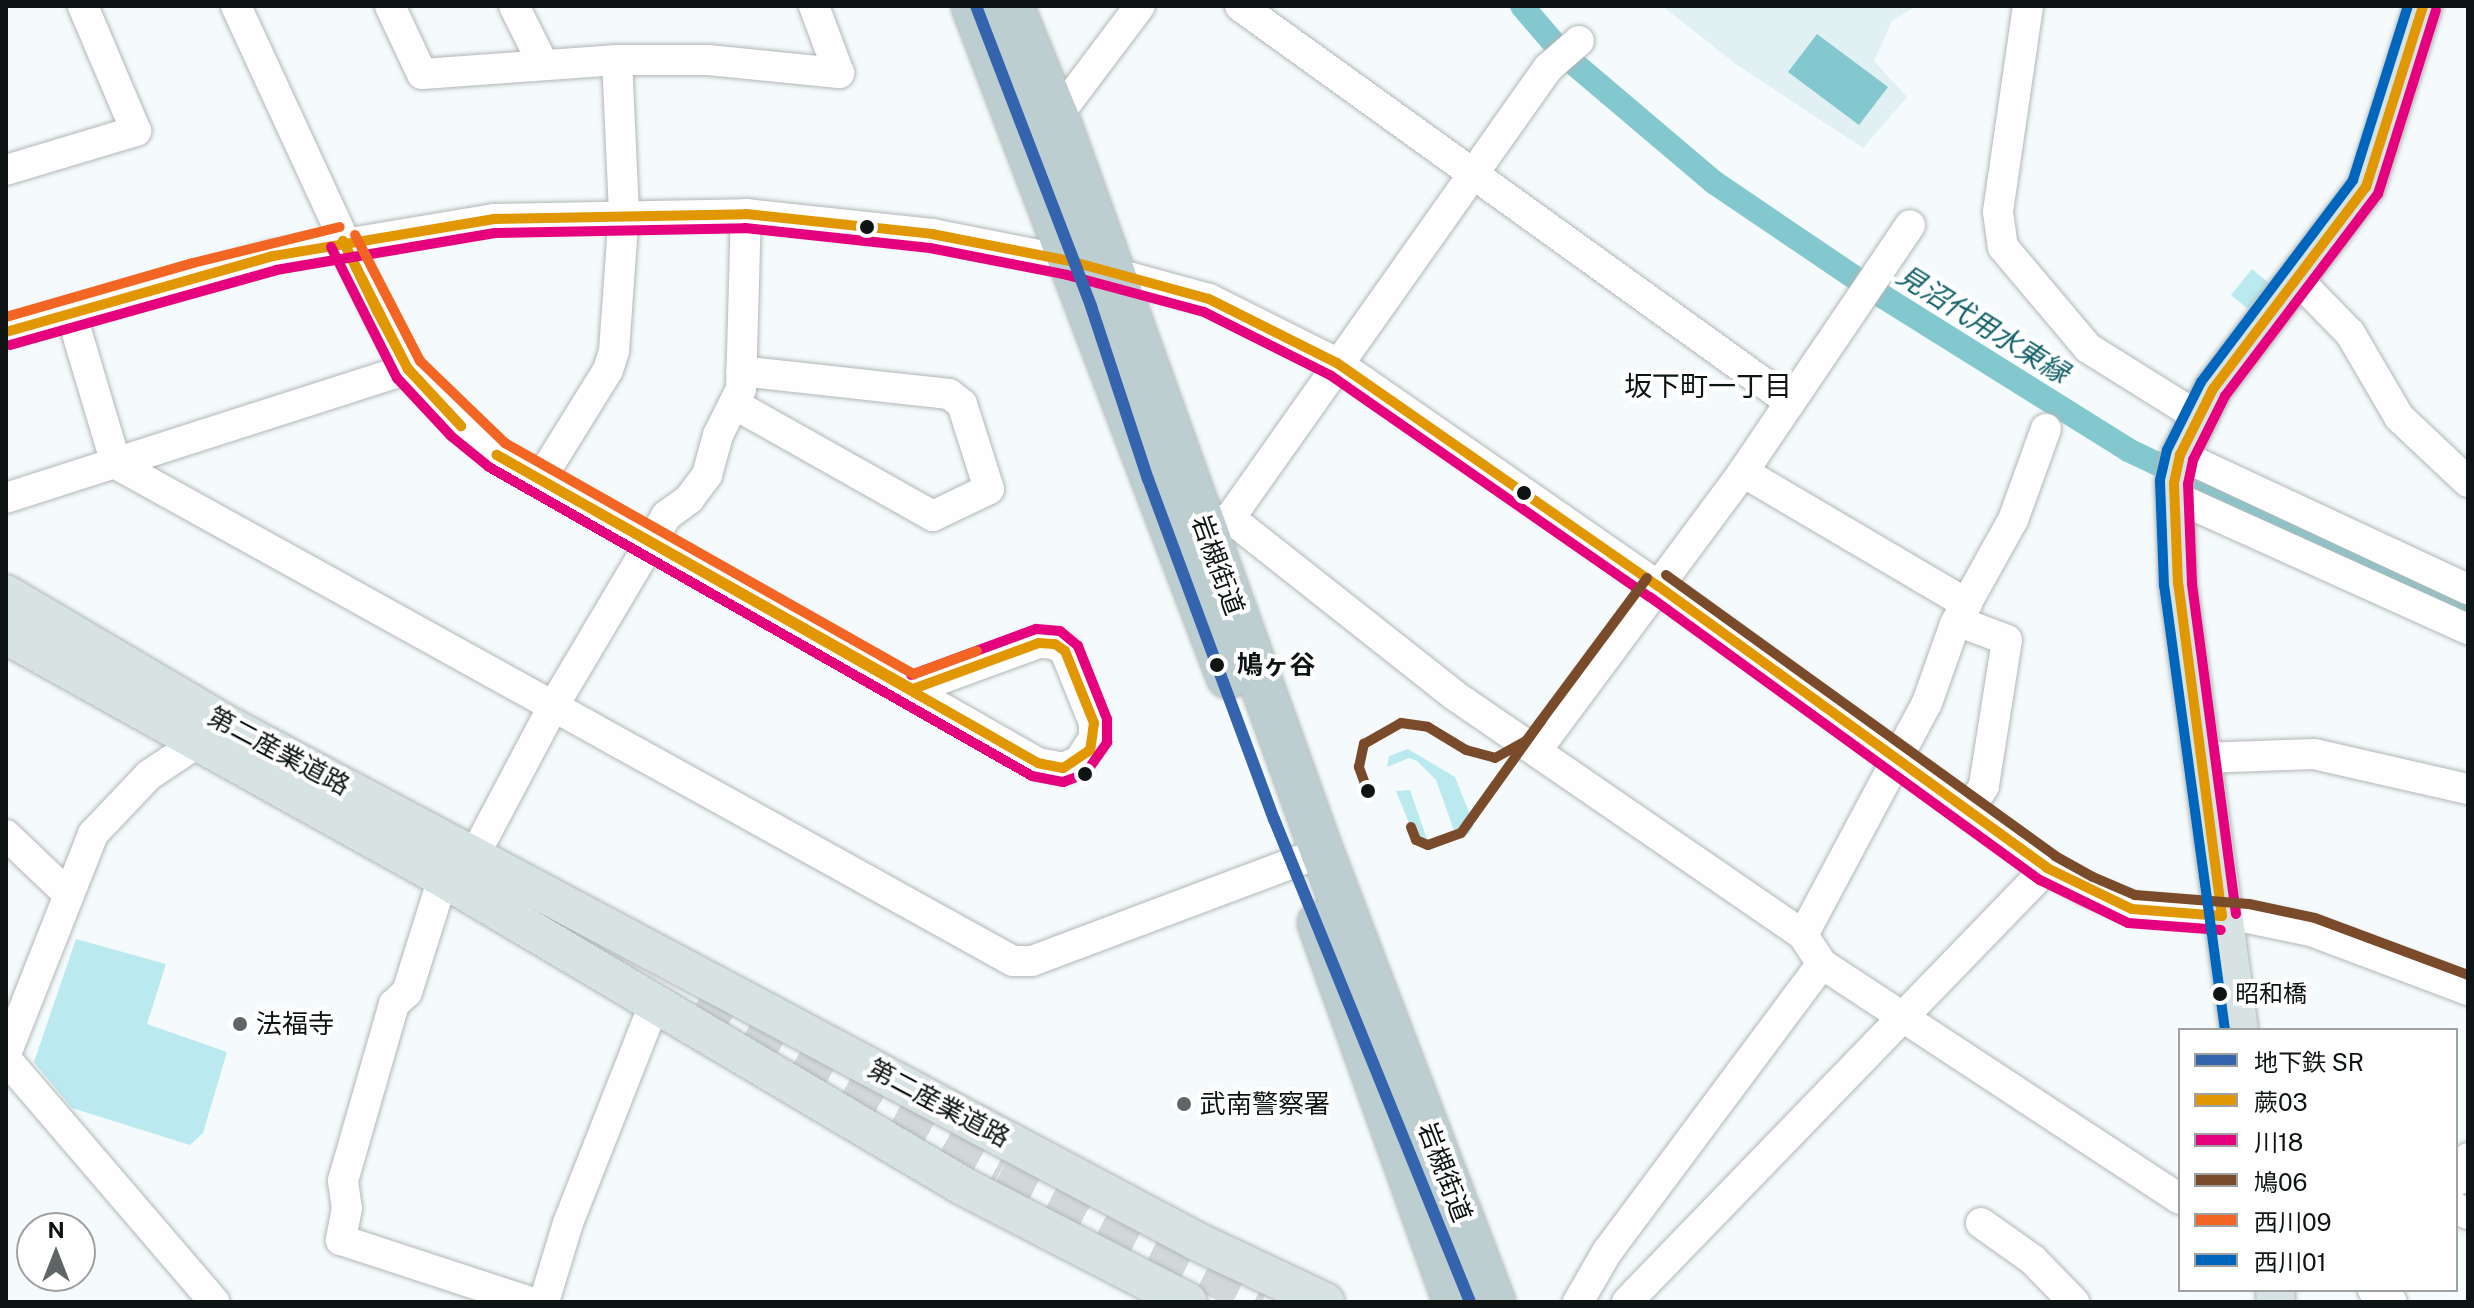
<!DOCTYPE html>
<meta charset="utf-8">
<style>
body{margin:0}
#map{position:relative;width:2474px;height:1308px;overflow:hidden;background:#f5fbfc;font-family:"Public Sans","Noto Sans JP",sans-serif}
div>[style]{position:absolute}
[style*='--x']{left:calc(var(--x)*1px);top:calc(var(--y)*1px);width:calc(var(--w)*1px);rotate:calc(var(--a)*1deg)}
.built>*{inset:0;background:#e1f1f3}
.green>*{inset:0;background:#bae9ef}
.water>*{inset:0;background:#83c7cf}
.canal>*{height:24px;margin:-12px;padding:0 12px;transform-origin:12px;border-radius:12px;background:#83c7cf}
.major-tunnel>*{height:38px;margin-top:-19px;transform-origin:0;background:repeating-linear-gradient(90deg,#d2d8d9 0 38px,transparent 0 57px)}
.roads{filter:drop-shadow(0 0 2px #b1b6b6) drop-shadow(0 0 2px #b1b6b6)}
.minor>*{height:30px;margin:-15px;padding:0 15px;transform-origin:15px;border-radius:15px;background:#fefeff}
.major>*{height:38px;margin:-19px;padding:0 19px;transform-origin:19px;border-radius:19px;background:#d7e2e2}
.highway>*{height:42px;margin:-21px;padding:0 21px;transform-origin:21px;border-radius:21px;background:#bdced0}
.bus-1>*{height:10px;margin:-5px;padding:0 5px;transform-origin:5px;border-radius:5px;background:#e09702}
.bus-2>*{height:10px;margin:-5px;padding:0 5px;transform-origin:5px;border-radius:5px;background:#e5007d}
.bus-3>*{height:10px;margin:-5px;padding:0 5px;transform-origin:5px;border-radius:5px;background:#7a4b2a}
.bus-4>*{height:10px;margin:-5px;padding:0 5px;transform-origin:5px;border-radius:5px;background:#f26522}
.bus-5>*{height:10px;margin:-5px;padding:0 5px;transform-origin:5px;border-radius:5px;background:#0065bd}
.metro-1>*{height:12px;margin:-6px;padding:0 6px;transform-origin:6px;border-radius:6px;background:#3564af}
.dots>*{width:22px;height:22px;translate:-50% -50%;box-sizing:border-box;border:4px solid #fff;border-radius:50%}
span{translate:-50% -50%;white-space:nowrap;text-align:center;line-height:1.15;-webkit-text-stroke:8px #fff;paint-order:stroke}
.bus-label{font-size:24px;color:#0e1314}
.left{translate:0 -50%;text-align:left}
.street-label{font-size:26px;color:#0e1314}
.stop-label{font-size:26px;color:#0e1314;font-weight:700}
.poi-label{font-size:26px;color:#0e1314}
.water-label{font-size:28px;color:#12626a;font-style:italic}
.neighbourhood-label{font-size:28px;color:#0e1314}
.frame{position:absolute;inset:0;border:8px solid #0e1314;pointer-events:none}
.legend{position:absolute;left:2178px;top:1028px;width:280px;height:264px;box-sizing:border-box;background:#fff;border:2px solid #9fa1a1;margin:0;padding:10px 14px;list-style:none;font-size:24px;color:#0e1314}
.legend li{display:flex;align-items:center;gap:16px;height:40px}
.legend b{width:40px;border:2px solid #9fa1a1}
.north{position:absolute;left:16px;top:1212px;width:80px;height:80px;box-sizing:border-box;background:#fff;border:2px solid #9fa1a1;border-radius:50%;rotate:0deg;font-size:22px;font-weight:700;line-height:32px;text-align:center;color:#0e1314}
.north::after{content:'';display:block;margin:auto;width:28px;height:36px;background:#5f6465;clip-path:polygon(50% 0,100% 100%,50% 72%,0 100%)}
</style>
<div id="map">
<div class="built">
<div style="clip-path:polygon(1662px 6px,1917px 6px,1892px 21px,1874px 61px,1907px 97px,1863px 148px,1737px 65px)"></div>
</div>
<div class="green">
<div style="clip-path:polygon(2252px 269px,2269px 283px,2248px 309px,2231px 295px)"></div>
<div style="clip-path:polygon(1408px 749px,1455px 777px,1474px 825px,1469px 834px,1457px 839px,1436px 780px,1417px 761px,1409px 758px,1387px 767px,1389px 756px)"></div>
<div style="clip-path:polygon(1409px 790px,1410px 790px,1430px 848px,1418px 845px,1396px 791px)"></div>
<div style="clip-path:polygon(76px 939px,166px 964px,147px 1024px,227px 1052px,203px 1133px,190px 1145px,72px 1108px,34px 1062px)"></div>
</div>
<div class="water">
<div style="clip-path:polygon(1817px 34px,1888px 87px,1859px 125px,1788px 72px)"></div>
</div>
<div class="canal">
<div style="--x:1522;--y:6;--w:66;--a:49.3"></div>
<div style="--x:1565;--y:56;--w:197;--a:40.3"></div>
<div style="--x:1715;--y:183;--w:202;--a:34.1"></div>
<div style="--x:1882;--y:296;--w:290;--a:32"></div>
<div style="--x:2128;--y:450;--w:376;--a:25.2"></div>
</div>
<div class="major-tunnel">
<div style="--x:699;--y:999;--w:347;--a:29.3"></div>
<div style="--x:1002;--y:1169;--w:292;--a:27.1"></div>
</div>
<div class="roads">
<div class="minor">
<div style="--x:236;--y:6;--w:336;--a:65.2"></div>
<div style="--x:377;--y:311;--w:66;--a:61.9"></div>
<div style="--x:408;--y:369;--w:78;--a:47.1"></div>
<div style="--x:461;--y:426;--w:46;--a:38.9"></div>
<div style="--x:497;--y:455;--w:623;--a:29.65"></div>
<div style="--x:1038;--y:763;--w:25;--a:11"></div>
<div style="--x:1063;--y:768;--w:17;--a:-24"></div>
<div style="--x:1079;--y:761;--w:27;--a:-57"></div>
<div style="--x:1094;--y:738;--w:15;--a:-90"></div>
<div style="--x:1094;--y:723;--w:78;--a:-111.9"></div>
<div style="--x:1065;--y:651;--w:12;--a:-145"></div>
<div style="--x:1055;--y:644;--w:16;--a:-176"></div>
<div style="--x:1039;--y:643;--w:134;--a:159.9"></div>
<div style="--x:390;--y:6;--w:75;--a:64.8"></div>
<div style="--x:422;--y:74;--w:196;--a:-4.1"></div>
<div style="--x:617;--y:60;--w:91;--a:0"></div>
<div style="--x:708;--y:60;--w:132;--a:5.7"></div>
<div style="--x:839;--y:73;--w:72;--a:-110.5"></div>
<div style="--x:514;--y:6;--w:65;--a:63.4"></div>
<div style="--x:1240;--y:6;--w:678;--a:35.75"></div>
<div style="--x:2028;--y:6;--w:208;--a:98.3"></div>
<div style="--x:1998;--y:212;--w:35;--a:82"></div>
<div style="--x:2003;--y:247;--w:132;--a:49.9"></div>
<div style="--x:2088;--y:348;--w:128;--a:32"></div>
<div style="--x:1057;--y:116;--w:138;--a:-53"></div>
<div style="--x:6;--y:170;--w:136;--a:-16.7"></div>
<div style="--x:136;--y:131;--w:136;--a:-113"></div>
<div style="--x:2299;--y:281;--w:73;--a:45.6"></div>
<div style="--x:2350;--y:333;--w:97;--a:59.7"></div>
<div style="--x:2399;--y:417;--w:95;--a:43.3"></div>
<div style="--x:71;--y:313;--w:158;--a:73.4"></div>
<div style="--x:116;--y:464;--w:1025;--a:28.99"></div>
<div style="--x:1013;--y:961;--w:19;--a:0"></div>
<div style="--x:1032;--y:961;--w:310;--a:-20.6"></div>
<div style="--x:6;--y:332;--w:278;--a:-15.9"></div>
<div style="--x:273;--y:256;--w:224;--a:-9.5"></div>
<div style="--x:494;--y:219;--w:252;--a:-1.1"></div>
<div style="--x:746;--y:214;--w:187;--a:6.1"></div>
<div style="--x:932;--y:234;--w:141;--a:11.1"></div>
<div style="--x:1070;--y:261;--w:144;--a:15.3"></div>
<div style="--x:1209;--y:299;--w:143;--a:26.6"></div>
<div style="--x:1337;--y:363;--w:391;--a:34.8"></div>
<div style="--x:1658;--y:586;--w:480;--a:35.9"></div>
<div style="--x:2047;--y:868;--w:46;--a:28.8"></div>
<div style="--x:2087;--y:890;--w:49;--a:22.9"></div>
<div style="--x:2132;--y:909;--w:116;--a:4.4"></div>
<div style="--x:2248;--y:918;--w:64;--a:11.7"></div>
<div style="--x:2311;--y:931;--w:168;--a:20.6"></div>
<div style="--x:734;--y:404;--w:228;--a:29.4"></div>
<div style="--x:933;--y:516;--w:62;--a:-25.7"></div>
<div style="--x:989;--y:489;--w:89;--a:-107.6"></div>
<div style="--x:962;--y:404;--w:16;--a:-142"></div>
<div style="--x:949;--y:394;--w:209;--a:-173.7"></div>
<div style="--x:2180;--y:455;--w:318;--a:25"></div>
<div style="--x:1743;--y:472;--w:260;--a:30.5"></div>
<div style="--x:541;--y:478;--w:127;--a:-58.2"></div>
<div style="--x:608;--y:370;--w:20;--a:-72"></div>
<div style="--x:614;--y:351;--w:138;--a:-85.9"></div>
<div style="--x:624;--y:213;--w:153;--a:-92.6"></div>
<div style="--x:2173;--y:496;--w:324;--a:24.3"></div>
<div style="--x:6;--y:498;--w:422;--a:-17.8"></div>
<div style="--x:1230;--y:518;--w:551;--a:-54.75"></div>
<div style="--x:1548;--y:68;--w:41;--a:-41.1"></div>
<div style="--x:1203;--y:526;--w:28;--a:-17"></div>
<div style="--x:1230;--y:518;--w:285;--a:38.3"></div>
<div style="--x:1454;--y:695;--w:424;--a:34.5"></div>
<div style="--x:1803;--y:935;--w:35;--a:57"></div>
<div style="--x:1822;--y:964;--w:428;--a:33.3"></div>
<div style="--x:1957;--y:621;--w:53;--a:20.8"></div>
<div style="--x:2007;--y:640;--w:148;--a:99"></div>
<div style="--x:1984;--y:786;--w:31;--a:122"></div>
<div style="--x:1536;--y:751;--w:347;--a:-53.4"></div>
<div style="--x:1743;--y:472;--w:298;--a:-55.9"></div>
<div style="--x:2201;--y:758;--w:113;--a:-2"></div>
<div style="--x:2314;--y:754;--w:158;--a:12.8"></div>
<div style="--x:6;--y:835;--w:87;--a:43.6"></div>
<div style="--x:475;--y:854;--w:169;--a:-62.1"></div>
<div style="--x:554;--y:705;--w:220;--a:-59.3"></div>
<div style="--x:666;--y:516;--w:29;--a:-36"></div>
<div style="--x:689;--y:499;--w:30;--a:-53"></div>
<div style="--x:707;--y:475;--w:41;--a:-74.6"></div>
<div style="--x:718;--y:435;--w:51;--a:-63.4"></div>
<div style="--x:741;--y:389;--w:175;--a:-88.4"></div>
<div style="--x:443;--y:878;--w:120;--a:107.5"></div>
<div style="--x:407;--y:992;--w:18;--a:137"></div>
<div style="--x:394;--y:1004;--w:184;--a:106.1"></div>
<div style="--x:343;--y:1181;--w:27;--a:82"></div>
<div style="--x:347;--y:1208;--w:33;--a:101"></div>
<div style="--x:341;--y:1240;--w:200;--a:18.1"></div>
<div style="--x:1803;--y:935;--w:263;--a:-61.9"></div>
<div style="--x:1927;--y:703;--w:84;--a:-70.5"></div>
<div style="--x:1955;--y:624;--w:119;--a:-60.9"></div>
<div style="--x:2013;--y:520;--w:97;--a:-70.1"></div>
<div style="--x:6;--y:1054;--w:237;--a:-68.4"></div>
<div style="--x:93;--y:834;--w:81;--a:-46.5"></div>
<div style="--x:149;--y:775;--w:79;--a:-33.7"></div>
<div style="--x:6;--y:1059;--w:320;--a:49.4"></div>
<div style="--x:2456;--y:1181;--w:26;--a:-62"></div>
<div style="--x:2456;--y:1208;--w:13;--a:27"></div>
<div style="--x:1981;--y:1223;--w:64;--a:35.4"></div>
<div style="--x:2033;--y:1260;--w:59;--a:45.7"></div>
<div style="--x:2373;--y:1290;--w:22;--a:32"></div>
<div style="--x:544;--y:1302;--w:83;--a:-73.1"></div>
<div style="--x:568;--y:1223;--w:234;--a:-68.5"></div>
<div style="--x:1578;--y:1302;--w:58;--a:-59.9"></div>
<div style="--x:1607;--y:1252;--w:359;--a:-53.3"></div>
<div style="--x:1627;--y:1302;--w:604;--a:-45.94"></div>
</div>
<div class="major">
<div style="--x:6;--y:594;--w:253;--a:30.6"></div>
<div style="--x:224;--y:723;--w:1101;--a:28.05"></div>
<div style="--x:1196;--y:1241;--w:143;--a:25.3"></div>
<div style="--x:6;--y:635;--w:500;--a:29.08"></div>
<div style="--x:443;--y:878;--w:604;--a:30.64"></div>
<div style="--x:963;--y:1186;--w:253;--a:27.3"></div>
<div style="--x:2239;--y:1030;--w:450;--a:-97.8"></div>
<div style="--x:2178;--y:584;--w:101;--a:-92.3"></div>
<div style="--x:2174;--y:483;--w:29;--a:-78"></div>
<div style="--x:2180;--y:455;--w:74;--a:-63.4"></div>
<div style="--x:2213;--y:389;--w:253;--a:-52.9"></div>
<div style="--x:2366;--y:187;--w:190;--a:-72.5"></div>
<div style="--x:2275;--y:1290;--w:12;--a:85"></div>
</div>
<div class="highway">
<div style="--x:973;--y:6;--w:718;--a:69.19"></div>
<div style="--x:1012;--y:6;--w:119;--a:67.8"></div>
<div style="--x:1057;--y:116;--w:782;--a:70.2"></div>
<div style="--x:1322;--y:852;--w:482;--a:69.1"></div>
<div style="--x:1319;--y:923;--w:403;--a:70.3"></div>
</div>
</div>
<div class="bus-1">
<div style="--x:343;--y:241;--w:144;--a:63.1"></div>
<div style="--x:408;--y:369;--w:66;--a:-118.1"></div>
<div style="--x:377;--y:311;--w:78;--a:-115.9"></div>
<div style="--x:6;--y:332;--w:278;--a:-15.9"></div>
<div style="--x:273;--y:256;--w:224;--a:-9.5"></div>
<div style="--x:494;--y:219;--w:252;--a:-1.1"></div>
<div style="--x:746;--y:214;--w:187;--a:6.1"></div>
<div style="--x:932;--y:234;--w:141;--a:11.1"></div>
<div style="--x:1070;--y:261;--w:144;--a:15.3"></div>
<div style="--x:1209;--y:299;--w:143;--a:26.6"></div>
<div style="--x:1337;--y:363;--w:391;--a:34.8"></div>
<div style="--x:1658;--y:586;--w:480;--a:35.9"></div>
<div style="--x:2047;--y:868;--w:94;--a:25.8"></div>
<div style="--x:2132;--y:909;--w:90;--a:4.4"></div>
<div style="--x:408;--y:369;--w:78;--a:47.1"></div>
<div style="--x:408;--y:369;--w:78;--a:47.1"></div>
<div style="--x:497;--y:455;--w:477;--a:29.4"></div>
<div style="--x:913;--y:689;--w:134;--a:-20.1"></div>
<div style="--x:1039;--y:643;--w:16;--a:4"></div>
<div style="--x:1055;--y:644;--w:12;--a:35"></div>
<div style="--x:1065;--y:651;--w:78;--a:68.1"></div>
<div style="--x:1094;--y:723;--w:27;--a:98"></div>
<div style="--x:1090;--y:750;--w:32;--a:146"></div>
<div style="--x:1063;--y:768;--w:25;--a:-169"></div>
<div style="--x:1038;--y:763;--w:623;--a:-150.35"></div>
<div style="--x:2222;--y:916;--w:335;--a:-97.5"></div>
<div style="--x:2178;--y:584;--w:101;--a:-92.3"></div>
<div style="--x:2174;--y:483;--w:29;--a:-78"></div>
<div style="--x:2180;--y:455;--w:74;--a:-63.4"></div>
<div style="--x:2213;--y:389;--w:253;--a:-52.9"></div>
<div style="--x:2366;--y:187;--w:190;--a:-72.5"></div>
</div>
<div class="bus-2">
<div style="--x:331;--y:247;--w:147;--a:63.3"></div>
<div style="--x:397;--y:378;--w:79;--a:47"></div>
<div style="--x:451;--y:436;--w:49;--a:39.2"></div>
<div style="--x:489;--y:467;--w:625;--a:29.64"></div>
<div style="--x:1032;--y:776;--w:32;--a:11"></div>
<div style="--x:1063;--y:782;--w:23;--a:-20"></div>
<div style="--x:1085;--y:774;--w:39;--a:-55"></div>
<div style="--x:1107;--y:742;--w:23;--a:-90"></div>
<div style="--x:1107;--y:719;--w:79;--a:-111.7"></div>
<div style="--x:1078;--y:646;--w:23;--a:-140"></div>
<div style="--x:1060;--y:631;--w:24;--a:-175"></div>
<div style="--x:1036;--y:629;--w:133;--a:159.8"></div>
<div style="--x:10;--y:345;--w:276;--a:-15.7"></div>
<div style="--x:276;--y:270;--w:222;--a:-9.6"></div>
<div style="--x:495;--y:233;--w:250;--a:-1.1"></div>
<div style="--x:745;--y:228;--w:186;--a:6.2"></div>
<div style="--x:930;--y:248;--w:140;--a:11.1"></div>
<div style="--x:1067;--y:275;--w:142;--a:15.1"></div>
<div style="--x:1204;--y:312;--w:141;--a:26.6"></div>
<div style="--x:1330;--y:375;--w:389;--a:34.8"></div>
<div style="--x:1650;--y:597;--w:482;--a:36"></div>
<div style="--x:2040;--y:880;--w:98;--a:26"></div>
<div style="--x:2128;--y:923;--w:93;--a:4.3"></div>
<div style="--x:2236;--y:914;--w:334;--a:-97.6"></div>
<div style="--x:2192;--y:583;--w:99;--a:-92.3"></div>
<div style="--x:2188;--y:484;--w:25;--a:-78"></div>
<div style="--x:2193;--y:460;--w:72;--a:-63.4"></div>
<div style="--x:2225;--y:396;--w:253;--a:-52.9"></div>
<div style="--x:2378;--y:194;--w:193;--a:-72.5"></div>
</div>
<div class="bus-3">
<div style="--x:1666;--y:575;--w:480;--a:35.8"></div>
<div style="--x:2055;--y:856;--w:43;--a:28.9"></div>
<div style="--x:2093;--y:877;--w:46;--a:23.2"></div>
<div style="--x:2135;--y:895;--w:114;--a:4.5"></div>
<div style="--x:2249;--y:904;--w:67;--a:12"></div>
<div style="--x:2315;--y:918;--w:163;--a:20.4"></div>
<div style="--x:1368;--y:792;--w:27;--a:-110"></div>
<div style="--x:1359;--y:767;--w:24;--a:-78"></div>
<div style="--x:1364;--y:744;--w:43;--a:-29.6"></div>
<div style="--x:1401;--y:723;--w:27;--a:8"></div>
<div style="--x:1428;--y:727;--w:44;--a:31.2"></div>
<div style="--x:1466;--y:750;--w:30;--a:15"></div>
<div style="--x:1495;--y:758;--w:35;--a:-29"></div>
<div style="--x:1526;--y:741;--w:203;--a:-53.4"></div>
<div style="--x:1411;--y:827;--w:14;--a:69"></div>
<div style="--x:1416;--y:840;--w:13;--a:23"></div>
<div style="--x:1428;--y:845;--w:35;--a:-20"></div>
<div style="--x:1461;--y:833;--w:139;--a:-54.4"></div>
</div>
<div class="bus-4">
<div style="--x:355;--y:235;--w:142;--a:62.7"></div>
<div style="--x:420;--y:361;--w:118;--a:44"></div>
<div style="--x:505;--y:443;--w:470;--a:29.5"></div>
<div style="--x:914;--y:674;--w:67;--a:-20.1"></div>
<div style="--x:6;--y:317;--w:195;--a:-16.1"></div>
<div style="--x:193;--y:263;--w:151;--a:-13.8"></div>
</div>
<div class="bus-5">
<div style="--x:2225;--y:1030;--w:448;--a:-97.8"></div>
<div style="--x:2164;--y:586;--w:106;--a:-92.2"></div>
<div style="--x:2160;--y:480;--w:31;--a:-77"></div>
<div style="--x:2167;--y:450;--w:76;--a:-63.4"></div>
<div style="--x:2201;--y:382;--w:253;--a:-53"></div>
<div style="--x:2353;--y:180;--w:182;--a:-72.5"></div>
</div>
<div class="metro-1">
<div style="--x:976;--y:6;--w:321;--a:69"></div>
<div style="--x:1091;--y:306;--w:182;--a:71.8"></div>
<div style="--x:1148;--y:479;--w:363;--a:69.7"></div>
<div style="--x:1274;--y:819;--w:521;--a:67.91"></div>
</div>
<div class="dots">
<div style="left:867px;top:227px;background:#0e1314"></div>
<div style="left:1524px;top:493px;background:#0e1314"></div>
<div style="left:1217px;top:665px;background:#0e1314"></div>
<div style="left:1085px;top:774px;background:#0e1314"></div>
<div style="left:1368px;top:791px;background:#0e1314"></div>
<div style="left:2220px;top:994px;background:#0e1314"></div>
<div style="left:240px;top:1024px;background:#5f6465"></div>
<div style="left:1184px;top:1104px;background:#5f6465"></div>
</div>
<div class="bus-label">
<span class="left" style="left:2235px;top:994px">昭和橋</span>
</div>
<div class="street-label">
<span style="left:1218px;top:565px;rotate:70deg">岩槻街道</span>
<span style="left:279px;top:751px;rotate:28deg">第二産業道路</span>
<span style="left:939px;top:1103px;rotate:28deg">第二産業道路</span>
<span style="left:1445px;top:1172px;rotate:69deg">岩槻街道</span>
</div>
<div class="stop-label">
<span class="left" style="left:1237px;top:665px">鳩ヶ谷</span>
</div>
<div class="poi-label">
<span class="left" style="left:256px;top:1024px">法福寺</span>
<span class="left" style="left:1200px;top:1104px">武南警察署</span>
</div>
<div class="water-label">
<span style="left:1983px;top:324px;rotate:32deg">見沼代用水東縁</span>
</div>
<div class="neighbourhood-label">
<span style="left:1708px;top:386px">坂下町一丁目</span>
</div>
<div class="frame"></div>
<ul class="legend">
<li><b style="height:10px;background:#3564af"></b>地下鉄 SR</li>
<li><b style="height:10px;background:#e09702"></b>蕨03</li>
<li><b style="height:10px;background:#e5007d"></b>川18</li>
<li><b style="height:10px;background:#7a4b2a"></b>鳩06</li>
<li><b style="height:10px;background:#f26522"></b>西川09</li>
<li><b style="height:10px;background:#0065bd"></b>西川01</li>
</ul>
<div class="north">N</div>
</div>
